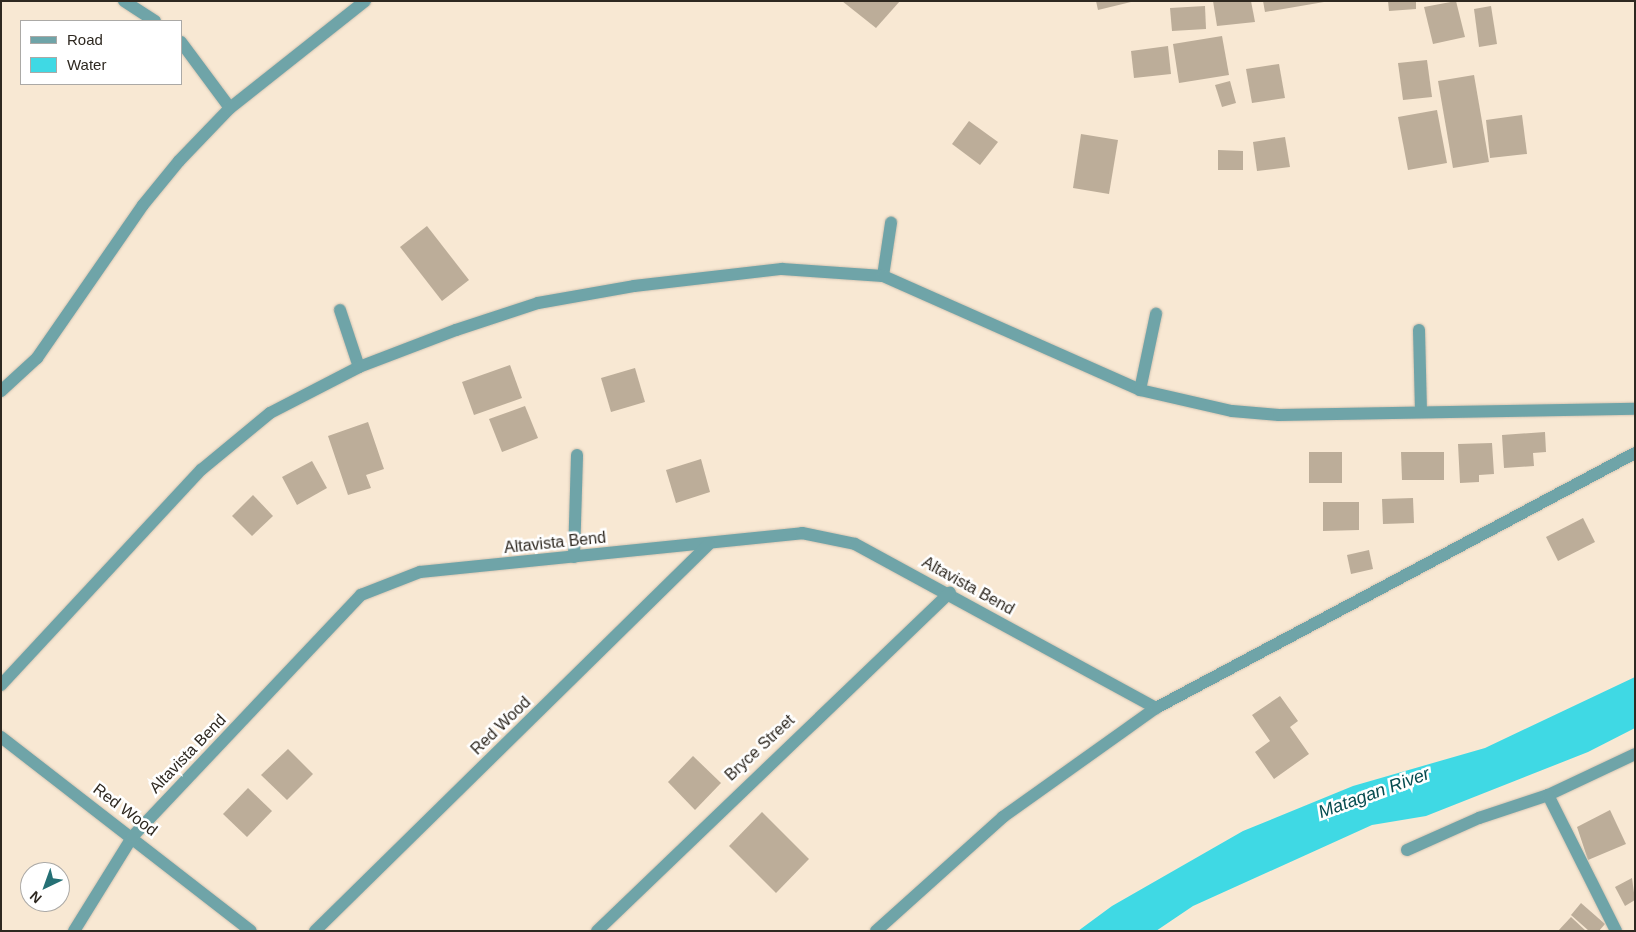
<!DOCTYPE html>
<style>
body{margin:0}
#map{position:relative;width:1636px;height:932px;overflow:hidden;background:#f8e8d3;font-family:Arial,sans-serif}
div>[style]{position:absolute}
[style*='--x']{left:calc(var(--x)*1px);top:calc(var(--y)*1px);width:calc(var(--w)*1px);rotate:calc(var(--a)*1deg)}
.water>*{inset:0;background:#3fd9e4}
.building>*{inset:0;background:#bcad99}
.roads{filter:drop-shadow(0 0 1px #d4c5b3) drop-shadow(0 0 1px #d4c5b3)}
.minor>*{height:12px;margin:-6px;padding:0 6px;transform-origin:6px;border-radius:6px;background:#6fa4a8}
span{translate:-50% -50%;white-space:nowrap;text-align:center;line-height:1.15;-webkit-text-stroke:5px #fff;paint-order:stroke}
.street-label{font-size:16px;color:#2e2820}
.water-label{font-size:18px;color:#054b4f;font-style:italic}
.frame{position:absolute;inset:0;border:2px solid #2e2820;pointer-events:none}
.legend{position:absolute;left:20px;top:20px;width:162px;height:65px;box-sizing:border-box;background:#fff;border:1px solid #aba9a6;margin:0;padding:6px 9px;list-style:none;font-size:15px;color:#2e2820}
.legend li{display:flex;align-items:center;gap:10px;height:25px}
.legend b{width:25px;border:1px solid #aba9a6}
.north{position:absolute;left:20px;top:862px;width:50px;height:50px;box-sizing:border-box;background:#fff;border:1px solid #aba9a6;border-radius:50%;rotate:222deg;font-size:14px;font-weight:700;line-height:20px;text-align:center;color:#2e2820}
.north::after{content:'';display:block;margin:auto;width:18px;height:22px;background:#257075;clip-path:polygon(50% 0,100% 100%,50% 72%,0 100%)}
</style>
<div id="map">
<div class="water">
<div style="clip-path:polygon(1635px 677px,1635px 728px,1588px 752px,1426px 816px,1372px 825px,1193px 906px,1156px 931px,1078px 931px,1112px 906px,1243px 831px,1353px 786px,1485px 748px)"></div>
</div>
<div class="building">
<div style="clip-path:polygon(842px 1px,900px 1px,876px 28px)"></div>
<div style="clip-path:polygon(1096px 1px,1131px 1px,1131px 2px,1098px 10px)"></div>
<div style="clip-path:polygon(1213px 1px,1251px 1px,1255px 22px,1217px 26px)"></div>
<div style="clip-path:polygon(1263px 1px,1324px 1px,1324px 2px,1265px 12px)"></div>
<div style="clip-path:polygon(1388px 1px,1416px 1px,1416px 9px,1389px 11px)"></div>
<div style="clip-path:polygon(1456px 1px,1465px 37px,1433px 44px,1424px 7px)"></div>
<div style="clip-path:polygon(1205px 6px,1206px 29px,1172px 31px,1170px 8px)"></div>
<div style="clip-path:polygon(1491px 6px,1497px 44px,1479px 47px,1474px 9px)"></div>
<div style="clip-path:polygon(1222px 36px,1229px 75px,1179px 83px,1173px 44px)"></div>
<div style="clip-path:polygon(1168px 46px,1171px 74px,1134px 78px,1131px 51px)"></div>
<div style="clip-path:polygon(1427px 60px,1432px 97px,1403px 100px,1398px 63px)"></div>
<div style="clip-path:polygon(1279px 64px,1285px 98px,1252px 103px,1246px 69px)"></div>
<div style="clip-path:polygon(1474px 75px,1489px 162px,1453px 168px,1438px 81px)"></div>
<div style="clip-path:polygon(1230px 81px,1236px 103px,1222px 107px,1215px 85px)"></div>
<div style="clip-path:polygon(1437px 110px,1447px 163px,1408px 170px,1398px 117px)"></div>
<div style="clip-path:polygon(1522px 115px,1527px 154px,1490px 158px,1486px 120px)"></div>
<div style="clip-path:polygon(969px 121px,998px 142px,980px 165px,952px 144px)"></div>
<div style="clip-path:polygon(1081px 134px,1118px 140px,1109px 194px,1073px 188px)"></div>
<div style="clip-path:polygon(1285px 137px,1290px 167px,1257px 171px,1253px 142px)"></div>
<div style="clip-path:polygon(1218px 150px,1243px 151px,1243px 170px,1218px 170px)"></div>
<div style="clip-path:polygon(427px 226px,469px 280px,442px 301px,400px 247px)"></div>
<div style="clip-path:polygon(510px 365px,522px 398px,474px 415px,462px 382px)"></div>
<div style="clip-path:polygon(635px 368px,645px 402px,611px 412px,601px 378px)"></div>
<div style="clip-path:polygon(525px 406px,538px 438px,502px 452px,489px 419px)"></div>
<div style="clip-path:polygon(368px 422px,384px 469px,366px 475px,371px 488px,348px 495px,328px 436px)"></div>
<div style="clip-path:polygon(1545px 432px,1546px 452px,1533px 453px,1534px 466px,1504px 468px,1502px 435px)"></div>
<div style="clip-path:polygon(1492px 443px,1494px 474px,1479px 475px,1479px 482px,1460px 483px,1458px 444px)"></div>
<div style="clip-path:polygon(1309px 452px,1342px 452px,1342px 483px,1309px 483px)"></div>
<div style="clip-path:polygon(1401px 452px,1444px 452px,1444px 480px,1402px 480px)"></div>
<div style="clip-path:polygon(701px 459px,710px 492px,676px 503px,666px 470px)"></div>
<div style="clip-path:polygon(312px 461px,327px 488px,297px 505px,282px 477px)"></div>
<div style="clip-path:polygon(253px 495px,273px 516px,252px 536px,232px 516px)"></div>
<div style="clip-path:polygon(1413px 498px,1414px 523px,1383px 524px,1382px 499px)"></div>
<div style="clip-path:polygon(1323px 502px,1359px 502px,1359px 530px,1323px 531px)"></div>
<div style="clip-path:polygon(1583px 518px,1595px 542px,1558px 561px,1546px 537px)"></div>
<div style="clip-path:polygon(1369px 550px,1373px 569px,1351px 574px,1347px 555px)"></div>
<div style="clip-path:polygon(1280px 696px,1298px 721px,1290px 727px,1309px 754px,1274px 779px,1255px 752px,1270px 741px,1252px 715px)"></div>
<div style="clip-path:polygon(288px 749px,313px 774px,287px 800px,261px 775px)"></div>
<div style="clip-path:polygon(693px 756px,721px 783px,695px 810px,668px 782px)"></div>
<div style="clip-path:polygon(248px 788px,272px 811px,247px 837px,223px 814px)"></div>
<div style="clip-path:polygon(1610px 810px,1626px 844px,1588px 860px,1577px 827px)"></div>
<div style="clip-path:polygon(762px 812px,809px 859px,776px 893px,729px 846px)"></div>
<div style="clip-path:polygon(1632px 878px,1635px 900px,1625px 906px,1615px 887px)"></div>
<div style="clip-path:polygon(1581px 903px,1605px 924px,1599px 931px,1589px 931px,1571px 915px)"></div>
<div style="clip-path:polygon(1571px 917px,1586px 931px,1558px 931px)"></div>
</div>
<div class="roads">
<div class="minor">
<div style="--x:124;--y:1;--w:37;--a:33"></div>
<div style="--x:181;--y:42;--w:82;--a:53.4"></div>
<div style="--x:883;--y:276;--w:54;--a:-81.4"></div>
<div style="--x:340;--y:310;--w:60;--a:71.6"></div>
<div style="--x:1419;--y:330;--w:80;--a:88.6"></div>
<div style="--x:1140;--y:390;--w:78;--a:-78.1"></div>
<div style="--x:1;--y:391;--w:49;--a:-42.5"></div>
<div style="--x:37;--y:358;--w:186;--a:-55.3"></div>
<div style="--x:143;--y:205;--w:57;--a:-50.7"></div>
<div style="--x:179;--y:161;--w:74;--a:-46.1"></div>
<div style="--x:230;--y:108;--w:172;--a:-38.4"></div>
<div style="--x:574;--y:557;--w:102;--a:-88.3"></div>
<div style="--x:1;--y:685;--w:294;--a:-47.1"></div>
<div style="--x:201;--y:470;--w:89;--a:-39.6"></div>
<div style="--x:270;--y:413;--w:100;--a:-27.3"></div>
<div style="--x:359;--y:367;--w:104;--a:-20.9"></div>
<div style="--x:456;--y:330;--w:86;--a:-18.2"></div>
<div style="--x:538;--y:303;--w:97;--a:-10"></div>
<div style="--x:634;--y:286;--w:149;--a:-6.6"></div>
<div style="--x:782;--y:269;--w:101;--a:4"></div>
<div style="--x:883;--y:276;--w:281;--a:23.9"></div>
<div style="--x:1140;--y:390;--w:94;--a:12.9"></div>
<div style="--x:1232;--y:411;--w:47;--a:4.9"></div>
<div style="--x:1279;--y:415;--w:356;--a:-1"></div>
<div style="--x:1;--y:737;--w:316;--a:37.8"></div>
<div style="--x:1548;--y:795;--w:96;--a:-25.2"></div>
<div style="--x:1407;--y:850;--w:79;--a:-24"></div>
<div style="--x:1479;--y:818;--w:73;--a:-18.4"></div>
<div style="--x:1548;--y:795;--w:152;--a:63.4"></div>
<div style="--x:74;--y:931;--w:112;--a:-58.2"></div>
<div style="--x:133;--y:836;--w:332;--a:-46.6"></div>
<div style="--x:361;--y:595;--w:63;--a:-21.3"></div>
<div style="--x:420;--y:572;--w:384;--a:-5.8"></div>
<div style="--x:802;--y:533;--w:54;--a:11.7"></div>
<div style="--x:855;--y:544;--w:343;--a:28.6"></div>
<div style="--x:315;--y:931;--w:552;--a:-44.49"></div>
<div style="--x:597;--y:931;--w:489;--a:-43.8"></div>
<div style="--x:876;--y:931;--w:171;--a:-41.9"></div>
<div style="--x:1003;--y:817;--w:188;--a:-35.5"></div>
<div style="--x:1156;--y:708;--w:543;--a:-28.03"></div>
</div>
</div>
<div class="street-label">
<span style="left:555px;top:543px;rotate:-6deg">Altavista Bend</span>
<span style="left:968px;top:586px;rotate:29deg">Altavista Bend</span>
<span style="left:501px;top:726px;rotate:-44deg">Red Wood</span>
<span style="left:760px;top:748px;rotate:-43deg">Bryce Street</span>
<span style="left:188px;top:754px;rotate:-46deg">Altavista Bend</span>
<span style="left:125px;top:810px;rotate:37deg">Red Wood</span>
</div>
<div class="water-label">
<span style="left:1374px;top:793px;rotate:-20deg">Matagan River</span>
</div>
<div class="frame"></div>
<ul class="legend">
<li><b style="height:6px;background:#6fa4a8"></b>Road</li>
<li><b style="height:14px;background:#3fd9e4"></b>Water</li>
</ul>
<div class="north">N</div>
</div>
